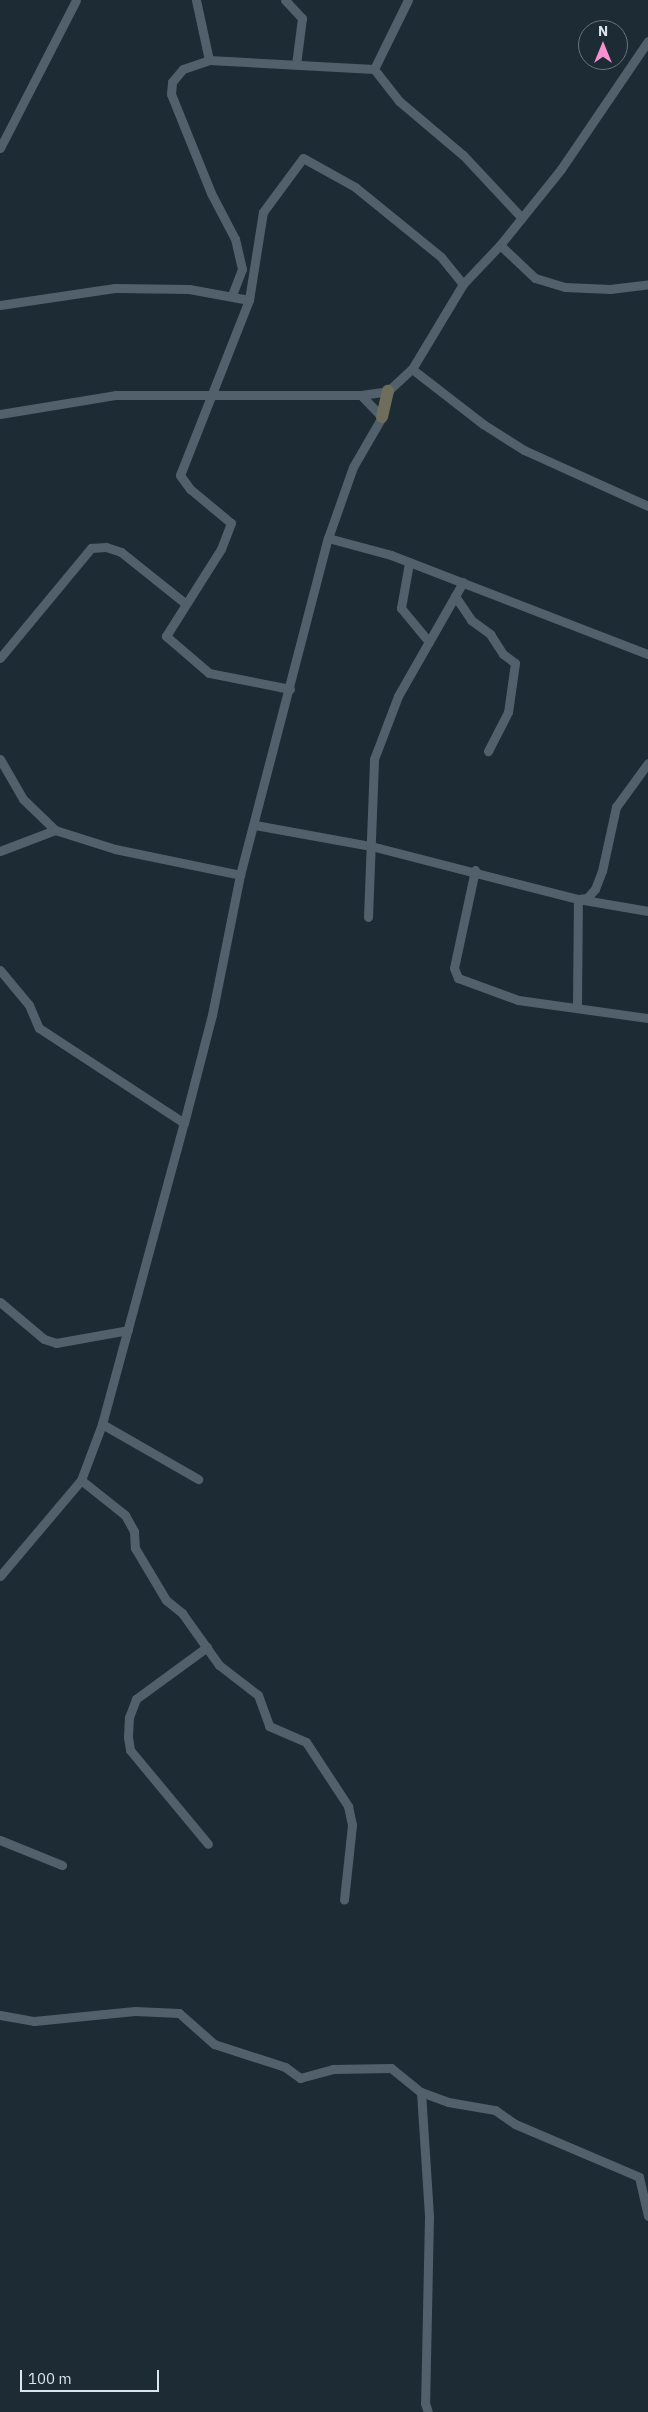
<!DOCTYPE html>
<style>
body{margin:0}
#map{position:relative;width:648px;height:2412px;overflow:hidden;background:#1d2b34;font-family:"IBM Plex Sans",sans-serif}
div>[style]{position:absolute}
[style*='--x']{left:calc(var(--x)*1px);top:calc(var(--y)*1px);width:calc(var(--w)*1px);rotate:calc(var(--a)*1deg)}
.street>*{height:9px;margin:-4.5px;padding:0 4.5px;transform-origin:4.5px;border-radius:4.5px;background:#51606a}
.secondary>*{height:12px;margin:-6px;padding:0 6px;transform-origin:6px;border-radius:6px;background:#6f6e5c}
span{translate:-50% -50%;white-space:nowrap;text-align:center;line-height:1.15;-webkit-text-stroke:4.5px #1d2b34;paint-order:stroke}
.north{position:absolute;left:578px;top:20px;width:50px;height:50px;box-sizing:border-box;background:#1d2b34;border:1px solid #69757d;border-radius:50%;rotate:0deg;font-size:14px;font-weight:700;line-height:20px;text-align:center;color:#dce5eb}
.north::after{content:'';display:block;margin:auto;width:18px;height:22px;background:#f590d1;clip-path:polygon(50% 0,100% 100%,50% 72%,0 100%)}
.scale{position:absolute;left:20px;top:2370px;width:139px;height:22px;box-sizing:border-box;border:2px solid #dce5eb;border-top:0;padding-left:6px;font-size:15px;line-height:18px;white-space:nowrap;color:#dce5eb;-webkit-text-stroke:4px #1d2b34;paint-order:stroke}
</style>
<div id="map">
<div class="street">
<div style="--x:196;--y:0;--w:61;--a:77.8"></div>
<div style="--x:285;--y:0;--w:25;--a:47"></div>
<div style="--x:302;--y:18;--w:47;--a:97.3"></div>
<div style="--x:374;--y:69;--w:77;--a:-63.8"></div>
<div style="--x:0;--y:148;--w:166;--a:-62.8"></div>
<div style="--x:500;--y:245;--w:48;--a:43.3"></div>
<div style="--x:535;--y:278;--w:31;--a:17"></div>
<div style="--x:565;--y:287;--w:45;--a:2.5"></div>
<div style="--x:610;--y:289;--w:38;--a:-7"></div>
<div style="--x:232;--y:295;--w:28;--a:-69"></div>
<div style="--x:242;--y:269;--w:31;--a:-103"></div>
<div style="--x:235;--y:239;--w:52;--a:-117.6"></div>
<div style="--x:211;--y:193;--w:107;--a:-112"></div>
<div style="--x:171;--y:94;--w:12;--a:-85"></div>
<div style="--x:172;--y:82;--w:17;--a:-50"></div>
<div style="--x:183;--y:69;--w:28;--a:-19"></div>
<div style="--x:209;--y:60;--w:165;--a:3.1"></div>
<div style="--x:374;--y:69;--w:41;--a:52"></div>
<div style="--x:399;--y:101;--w:84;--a:40.2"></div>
<div style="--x:463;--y:155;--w:86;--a:46.9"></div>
<div style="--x:0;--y:305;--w:116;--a:-8.4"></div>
<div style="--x:115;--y:288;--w:74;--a:0.8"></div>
<div style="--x:189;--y:289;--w:61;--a:10.4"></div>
<div style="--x:412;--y:369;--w:90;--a:37.8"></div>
<div style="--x:483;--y:424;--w:49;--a:32.4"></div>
<div style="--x:524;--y:450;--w:136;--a:24.3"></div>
<div style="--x:0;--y:414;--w:118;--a:-9.3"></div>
<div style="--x:116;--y:395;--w:245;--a:0"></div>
<div style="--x:361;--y:395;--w:27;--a:-8"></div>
<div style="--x:388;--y:391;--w:33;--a:-43"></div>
<div style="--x:412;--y:369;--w:99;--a:-59"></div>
<div style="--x:463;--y:284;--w:54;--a:-46.5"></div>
<div style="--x:500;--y:245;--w:97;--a:-51.2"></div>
<div style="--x:561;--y:169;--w:155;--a:-55.8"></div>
<div style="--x:328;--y:538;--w:65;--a:15.1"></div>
<div style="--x:391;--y:555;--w:275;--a:21.1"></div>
<div style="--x:409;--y:563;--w:46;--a:100.1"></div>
<div style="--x:401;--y:608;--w:44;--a:50.5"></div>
<div style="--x:455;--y:596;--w:29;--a:56"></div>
<div style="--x:471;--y:620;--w:24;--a:36"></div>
<div style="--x:490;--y:634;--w:24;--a:57"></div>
<div style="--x:503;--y:654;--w:15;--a:37"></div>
<div style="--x:515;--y:663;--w:49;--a:98.1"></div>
<div style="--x:508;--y:712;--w:44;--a:117.1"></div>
<div style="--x:0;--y:658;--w:143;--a:-50.4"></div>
<div style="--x:91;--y:548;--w:15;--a:-4"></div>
<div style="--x:106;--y:547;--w:16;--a:18"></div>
<div style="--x:121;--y:552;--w:82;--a:38.6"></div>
<div style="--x:290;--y:689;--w:83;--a:-168.8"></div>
<div style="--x:209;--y:673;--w:57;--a:-139.3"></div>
<div style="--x:166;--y:636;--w:103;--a:-57.7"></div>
<div style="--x:221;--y:549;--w:28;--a:-69"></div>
<div style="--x:231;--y:523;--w:53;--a:-140.3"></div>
<div style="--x:190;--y:489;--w:17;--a:-126"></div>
<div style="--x:180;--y:475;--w:188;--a:-68.5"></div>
<div style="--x:249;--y:300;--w:89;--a:-81"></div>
<div style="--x:263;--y:212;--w:67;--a:-53.5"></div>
<div style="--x:303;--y:158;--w:60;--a:29.1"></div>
<div style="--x:355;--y:187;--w:111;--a:39.1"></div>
<div style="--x:441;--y:257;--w:35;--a:51"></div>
<div style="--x:0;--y:759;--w:46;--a:60.1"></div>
<div style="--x:23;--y:799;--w:45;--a:44.1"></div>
<div style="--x:255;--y:825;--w:118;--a:10.3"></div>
<div style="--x:371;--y:846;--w:214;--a:14.4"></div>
<div style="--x:578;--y:899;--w:71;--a:9.7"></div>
<div style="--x:0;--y:851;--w:59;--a:-20.9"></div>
<div style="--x:55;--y:830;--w:63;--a:17.6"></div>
<div style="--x:115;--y:849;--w:128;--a:11.7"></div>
<div style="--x:475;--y:870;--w:100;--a:102.1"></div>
<div style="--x:454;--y:968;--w:11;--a:68"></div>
<div style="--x:458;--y:978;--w:64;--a:20.1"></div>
<div style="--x:518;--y:1000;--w:131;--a:7.9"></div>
<div style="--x:368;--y:917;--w:158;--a:-87.8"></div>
<div style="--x:374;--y:759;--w:67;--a:-69.1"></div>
<div style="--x:398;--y:696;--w:131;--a:-60.3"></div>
<div style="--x:0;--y:970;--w:45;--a:50.4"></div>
<div style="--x:29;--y:1005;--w:25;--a:67"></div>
<div style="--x:39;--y:1028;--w:173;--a:33.2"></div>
<div style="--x:577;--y:1006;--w:107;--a:-89.5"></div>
<div style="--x:578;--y:899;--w:9;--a:-6"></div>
<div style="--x:587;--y:898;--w:12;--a:-48"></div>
<div style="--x:595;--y:889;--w:19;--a:-69"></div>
<div style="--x:602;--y:871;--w:66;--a:-77.7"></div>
<div style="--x:616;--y:807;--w:54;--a:-54"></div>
<div style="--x:0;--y:1302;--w:57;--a:40.1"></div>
<div style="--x:44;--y:1339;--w:13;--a:18"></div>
<div style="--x:56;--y:1343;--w:73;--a:-10.2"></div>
<div style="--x:102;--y:1424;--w:111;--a:29.8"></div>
<div style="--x:81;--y:1480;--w:56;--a:38.5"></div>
<div style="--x:125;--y:1515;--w:18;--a:61"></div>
<div style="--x:134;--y:1531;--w:17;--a:87"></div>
<div style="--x:135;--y:1548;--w:61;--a:59.2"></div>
<div style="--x:166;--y:1600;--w:21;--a:39"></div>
<div style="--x:182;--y:1613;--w:64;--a:54.6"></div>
<div style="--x:219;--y:1665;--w:49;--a:37.6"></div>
<div style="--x:258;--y:1695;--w:33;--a:70"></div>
<div style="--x:269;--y:1726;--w:40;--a:23.4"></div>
<div style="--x:306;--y:1742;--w:77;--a:56.7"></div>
<div style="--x:348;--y:1806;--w:19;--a:78"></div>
<div style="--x:352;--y:1825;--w:75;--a:96.1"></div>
<div style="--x:0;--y:1576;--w:126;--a:-49.8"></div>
<div style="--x:81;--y:1480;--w:60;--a:-69.4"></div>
<div style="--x:102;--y:1424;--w:312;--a:-74.8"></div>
<div style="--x:184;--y:1123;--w:112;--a:-75.5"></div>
<div style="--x:212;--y:1015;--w:143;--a:-78.7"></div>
<div style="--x:240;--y:875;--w:348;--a:-75.4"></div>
<div style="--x:328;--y:538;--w:75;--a:-70.6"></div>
<div style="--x:353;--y:467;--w:58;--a:-59.9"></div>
<div style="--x:382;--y:417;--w:30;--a:-134"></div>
<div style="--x:207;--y:1647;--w:88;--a:143.8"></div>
<div style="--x:136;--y:1699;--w:19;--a:111"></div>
<div style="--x:129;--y:1717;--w:20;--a:93"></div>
<div style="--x:128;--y:1737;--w:13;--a:81"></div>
<div style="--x:130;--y:1750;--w:122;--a:50.3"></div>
<div style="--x:0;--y:1840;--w:67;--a:22"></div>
<div style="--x:0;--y:2015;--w:35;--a:10"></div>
<div style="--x:34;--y:2021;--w:101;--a:-5.7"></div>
<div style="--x:135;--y:2011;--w:44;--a:2.6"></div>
<div style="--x:179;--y:2013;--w:47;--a:41.5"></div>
<div style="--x:214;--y:2044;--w:75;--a:17.9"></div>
<div style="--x:285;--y:2067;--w:19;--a:36"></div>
<div style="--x:300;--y:2078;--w:34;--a:-15"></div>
<div style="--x:333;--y:2069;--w:58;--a:-1"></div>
<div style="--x:391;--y:2068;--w:38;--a:39"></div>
<div style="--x:421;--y:2092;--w:29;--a:20"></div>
<div style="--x:448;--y:2102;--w:48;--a:9.7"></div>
<div style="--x:495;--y:2110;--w:24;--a:35"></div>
<div style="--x:515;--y:2124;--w:135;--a:23.1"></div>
<div style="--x:639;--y:2177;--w:40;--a:77"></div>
<div style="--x:421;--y:2092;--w:125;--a:86.3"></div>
<div style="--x:429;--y:2217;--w:186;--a:91.2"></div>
<div style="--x:425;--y:2403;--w:9;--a:72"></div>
</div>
<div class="secondary">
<div style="--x:382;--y:417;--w:27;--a:-77"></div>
</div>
<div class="north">N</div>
<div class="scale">100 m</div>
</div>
